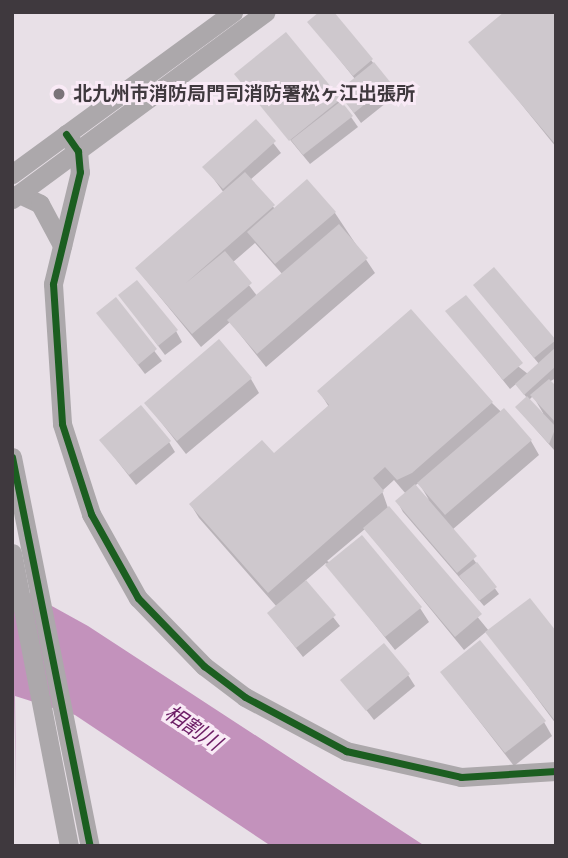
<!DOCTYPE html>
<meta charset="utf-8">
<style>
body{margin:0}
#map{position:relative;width:568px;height:858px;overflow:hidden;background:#e8e0e7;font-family:"PT Sans Narrow","Noto Sans JP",sans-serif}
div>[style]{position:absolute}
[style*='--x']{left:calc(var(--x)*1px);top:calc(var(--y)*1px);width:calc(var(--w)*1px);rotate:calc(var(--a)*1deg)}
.water>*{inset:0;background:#c392bc}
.shadow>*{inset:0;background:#0003}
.building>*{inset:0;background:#cec8cd}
.secondary>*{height:19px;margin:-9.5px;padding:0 9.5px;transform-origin:9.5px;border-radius:9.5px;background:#aca8ab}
.cycleway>*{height:7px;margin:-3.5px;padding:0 3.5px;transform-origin:3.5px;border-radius:3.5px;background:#1b5e20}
.dots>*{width:19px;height:19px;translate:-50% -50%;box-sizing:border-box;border:4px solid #f9eaf6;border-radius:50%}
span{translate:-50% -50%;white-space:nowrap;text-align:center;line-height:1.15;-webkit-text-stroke:6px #f9eaf6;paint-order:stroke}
.poi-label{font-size:19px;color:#3f393e;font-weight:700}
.left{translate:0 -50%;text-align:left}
.water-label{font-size:21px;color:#6c1d65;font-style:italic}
.frame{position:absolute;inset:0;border:14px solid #3f393e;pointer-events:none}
</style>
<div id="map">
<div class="water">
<div style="clip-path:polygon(12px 584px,88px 626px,425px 846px,271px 846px,75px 715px,15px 696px,16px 793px)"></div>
</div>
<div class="shadow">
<div style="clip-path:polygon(556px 12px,556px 147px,471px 42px)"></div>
<div style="clip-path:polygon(310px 23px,371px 60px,396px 95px,361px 123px,339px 92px,355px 79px)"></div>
<div style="clip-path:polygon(236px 74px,339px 100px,358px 127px,310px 164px)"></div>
<div style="clip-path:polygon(evenodd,256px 121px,281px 153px,250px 180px,275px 209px,335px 213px,375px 273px,266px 367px,230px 322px,201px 347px,137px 269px,224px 193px,205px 167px,256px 121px,255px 243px,283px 275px,258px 297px,232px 263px,255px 243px)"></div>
<div style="clip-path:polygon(evenodd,494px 270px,556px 344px,556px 378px,549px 382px,556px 389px,554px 450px,517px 408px,527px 398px,516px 384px,510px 389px,448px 312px,528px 374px,539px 364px,475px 286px,494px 270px,533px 396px,543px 413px,541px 414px,529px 400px,533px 396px)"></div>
<div style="clip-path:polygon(120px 295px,176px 331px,182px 342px,165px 355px)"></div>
<div style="clip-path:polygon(115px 300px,162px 361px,145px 374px,98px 313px)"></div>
<div style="clip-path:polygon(251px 379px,259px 393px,186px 454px,146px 403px)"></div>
<div style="clip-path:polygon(evenodd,319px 391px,492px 403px,531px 441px,539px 455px,452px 530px,499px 594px,484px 606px,403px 512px,397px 501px,406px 494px,394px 480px,382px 491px,388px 508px,489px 631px,556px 634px,556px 724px,487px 631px,464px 650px,365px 529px,327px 561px,420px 608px,429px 622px,395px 650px,326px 563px,305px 581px,340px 626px,303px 657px,269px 614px,277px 607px,199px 518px,191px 505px,274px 456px,329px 407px,319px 391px,419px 483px,429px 500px,414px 486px,419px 483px)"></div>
<div style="clip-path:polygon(101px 440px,169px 442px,175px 452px,136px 485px)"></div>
<div style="clip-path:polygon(442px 673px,544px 722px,552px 736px,514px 766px)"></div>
<div style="clip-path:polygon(408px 675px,415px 686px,374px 720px,343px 680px)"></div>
</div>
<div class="building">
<div style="clip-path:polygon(319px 12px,334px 12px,373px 59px,353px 76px,307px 22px)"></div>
<div style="clip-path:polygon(504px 12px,556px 12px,556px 145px,468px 42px)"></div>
<div style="clip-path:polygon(286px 32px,341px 99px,289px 141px,234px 74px)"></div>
<div style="clip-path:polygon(374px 62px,391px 83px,354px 113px,337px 92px)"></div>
<div style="clip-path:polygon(341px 101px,353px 116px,303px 155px,291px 140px)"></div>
<div style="clip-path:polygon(256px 119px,276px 141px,223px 189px,202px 167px)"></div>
<div style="clip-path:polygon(245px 172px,275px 205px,186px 283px,225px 251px,252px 283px,192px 334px,135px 268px)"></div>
<div style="clip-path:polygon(307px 179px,336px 212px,275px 264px,247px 232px)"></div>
<div style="clip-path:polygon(339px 224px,368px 258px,257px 354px,227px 320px)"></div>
<div style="clip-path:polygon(494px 267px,556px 340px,534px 358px,473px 285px)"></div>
<div style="clip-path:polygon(137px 280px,178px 330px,158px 346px,118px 295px)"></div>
<div style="clip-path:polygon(466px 295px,523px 363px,503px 380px,445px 311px)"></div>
<div style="clip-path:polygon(116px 297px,157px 349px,138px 365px,96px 313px)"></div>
<div style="clip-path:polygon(411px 309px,493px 402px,412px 473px,397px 480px,385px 467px,373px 478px,384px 491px,268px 593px,189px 504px,262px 440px,274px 453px,329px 405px,317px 391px)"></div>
<div style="clip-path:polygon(219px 339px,252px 378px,177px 441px,144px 403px)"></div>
<div style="clip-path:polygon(556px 347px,556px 366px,524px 395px,515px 384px)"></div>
<div style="clip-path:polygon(549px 379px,556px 386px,556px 423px,530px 395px)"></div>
<div style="clip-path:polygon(527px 396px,556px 427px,549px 444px,515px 407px)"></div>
<div style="clip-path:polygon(141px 405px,171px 441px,129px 475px,99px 440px)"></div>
<div style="clip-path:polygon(504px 408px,532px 440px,445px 515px,417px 483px)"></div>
<div style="clip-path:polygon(415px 484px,477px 556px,457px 573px,395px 501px)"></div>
<div style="clip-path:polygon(389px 506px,482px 614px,455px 637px,363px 528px)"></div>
<div style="clip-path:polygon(362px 535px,422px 607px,385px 637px,325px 565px)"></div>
<div style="clip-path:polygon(477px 562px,497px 587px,479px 601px,459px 576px)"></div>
<div style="clip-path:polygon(306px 580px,336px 615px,296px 648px,267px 613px)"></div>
<div style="clip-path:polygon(530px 598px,556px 631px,556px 722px,485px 632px)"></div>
<div style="clip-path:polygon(480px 640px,546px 721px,505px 753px,440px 672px)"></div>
<div style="clip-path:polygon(384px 643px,410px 674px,366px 711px,340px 680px)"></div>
</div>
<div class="secondary">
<div style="--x:66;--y:134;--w:21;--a:55"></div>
<div style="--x:78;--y:151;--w:21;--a:85"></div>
<div style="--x:80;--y:172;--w:115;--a:103.6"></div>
<div style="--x:53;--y:284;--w:140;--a:86.3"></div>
<div style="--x:62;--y:424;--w:95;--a:72.1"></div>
<div style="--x:91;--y:514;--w:96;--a:60.8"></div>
<div style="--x:138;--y:598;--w:95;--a:45.9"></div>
<div style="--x:204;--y:666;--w:51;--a:37.1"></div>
<div style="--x:245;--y:697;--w:115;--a:28.1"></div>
<div style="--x:346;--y:751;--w:118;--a:12.7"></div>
<div style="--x:461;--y:777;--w:95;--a:-3.6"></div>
<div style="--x:12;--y:174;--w:274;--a:-36.2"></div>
<div style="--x:19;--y:194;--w:23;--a:25"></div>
<div style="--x:40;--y:204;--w:47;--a:61.8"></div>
<div style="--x:12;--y:199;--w:315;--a:-36.4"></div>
<div style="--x:12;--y:457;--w:397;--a:78.7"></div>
<div style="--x:12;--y:553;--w:298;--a:79"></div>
</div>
<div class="cycleway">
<div style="--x:66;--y:134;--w:21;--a:55"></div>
<div style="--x:78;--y:151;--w:21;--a:85"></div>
<div style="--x:80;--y:172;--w:115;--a:103.6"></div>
<div style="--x:53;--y:284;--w:140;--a:86.3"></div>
<div style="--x:62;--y:424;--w:95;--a:72.1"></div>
<div style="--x:91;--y:514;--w:96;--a:60.8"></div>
<div style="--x:138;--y:598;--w:95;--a:45.9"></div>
<div style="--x:204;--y:666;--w:51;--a:37.1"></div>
<div style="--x:245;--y:697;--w:115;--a:28.1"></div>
<div style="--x:346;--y:751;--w:118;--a:12.7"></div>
<div style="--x:461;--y:777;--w:95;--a:-3.6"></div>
<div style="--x:12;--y:457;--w:397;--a:78.7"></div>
</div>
<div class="dots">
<div style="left:59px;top:94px;background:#7a7379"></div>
</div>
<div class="poi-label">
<span class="left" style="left:73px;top:94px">北九州市消防局門司消防署松ヶ江出張所</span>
</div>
<div class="water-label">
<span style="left:193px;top:728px;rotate:34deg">相割川</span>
</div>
<div class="frame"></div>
</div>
